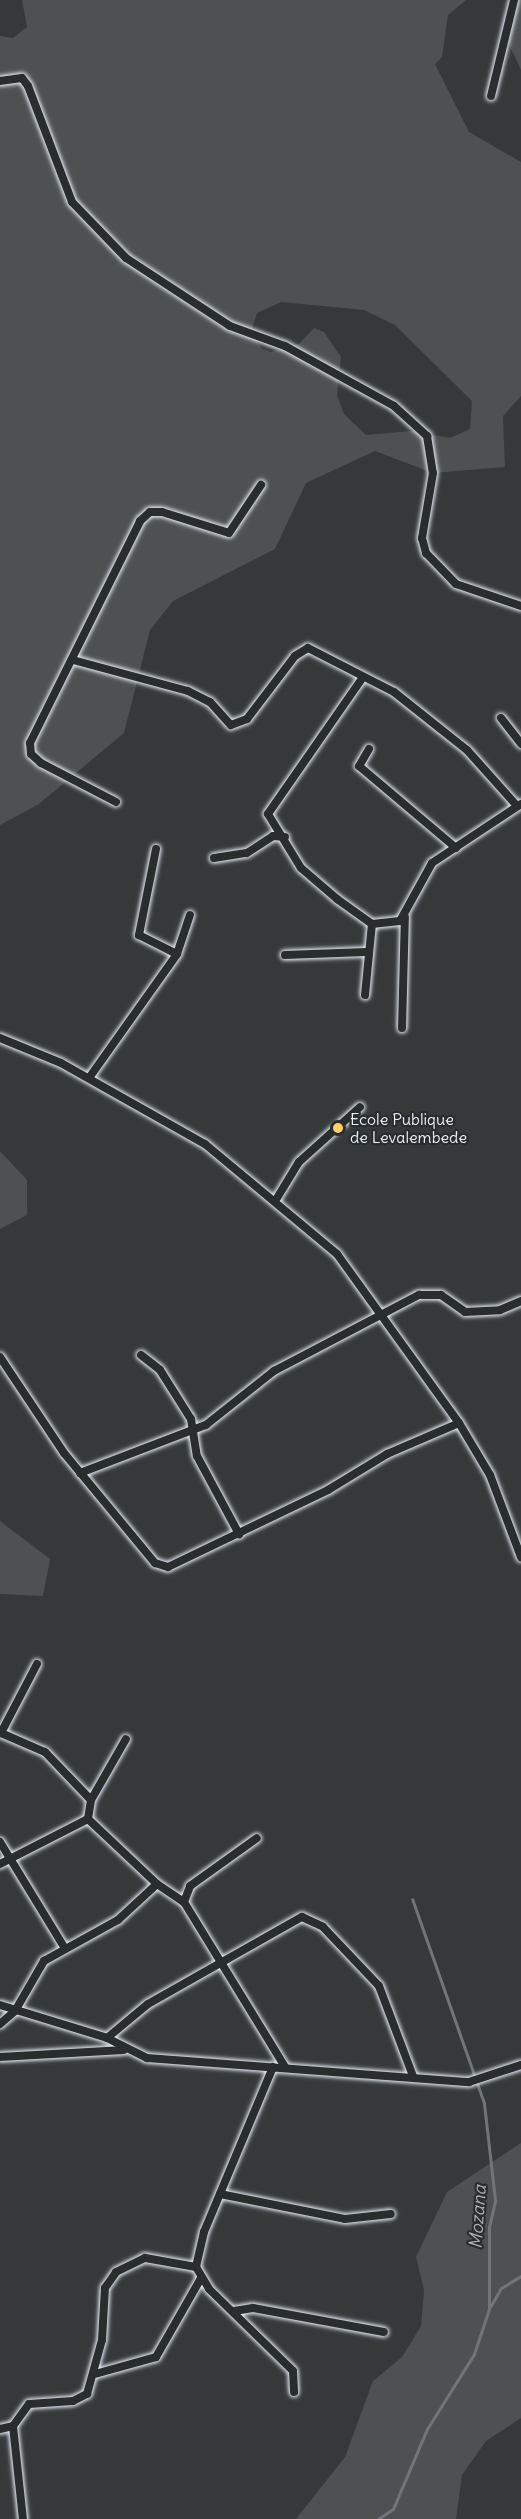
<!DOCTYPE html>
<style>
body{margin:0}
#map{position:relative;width:521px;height:2519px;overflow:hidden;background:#35393a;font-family:Delius,sans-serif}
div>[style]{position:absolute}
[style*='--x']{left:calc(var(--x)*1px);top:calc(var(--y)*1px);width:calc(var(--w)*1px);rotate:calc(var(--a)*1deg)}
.green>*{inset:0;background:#4d5152}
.stream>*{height:3px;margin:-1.5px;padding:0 1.5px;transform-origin:1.5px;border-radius:1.5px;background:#707579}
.roads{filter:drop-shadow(0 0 2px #e8f1f8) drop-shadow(0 0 2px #e8f1f8)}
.minor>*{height:8px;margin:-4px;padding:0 4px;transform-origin:4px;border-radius:4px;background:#2a2d2e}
.dots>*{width:16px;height:16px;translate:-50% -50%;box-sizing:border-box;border:3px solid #2a2d2e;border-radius:50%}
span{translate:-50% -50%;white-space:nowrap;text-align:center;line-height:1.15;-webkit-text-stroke:4.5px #2a2d2e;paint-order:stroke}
.poi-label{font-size:16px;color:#e8f1f8}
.left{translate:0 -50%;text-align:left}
.water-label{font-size:18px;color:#acb3b8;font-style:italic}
</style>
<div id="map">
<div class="green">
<div style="clip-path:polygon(evenodd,22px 0,466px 0,448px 15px,442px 57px,435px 64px,469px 132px,521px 162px,521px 396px,503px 416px,505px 467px,433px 473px,375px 451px,306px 483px,275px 549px,173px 601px,150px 630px,124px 733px,39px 804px,0 825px,0 36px,13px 38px,27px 27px,22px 0,281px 302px,364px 310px,395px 325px,472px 401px,470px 429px,450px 438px,412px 431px,366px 435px,344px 414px,337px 395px,341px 357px,324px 332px,314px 328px,299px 344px,271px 352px,262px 349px,251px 332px,257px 313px,281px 302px)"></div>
<div style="clip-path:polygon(517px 0,521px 0,521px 70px,507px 40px)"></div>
<div style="clip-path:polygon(0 1151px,27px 1180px,27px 1215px,0 1229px)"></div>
<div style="clip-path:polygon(0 1521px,50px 1559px,43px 1596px,0 1594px)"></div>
<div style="clip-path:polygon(521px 2143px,521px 2418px,486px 2441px,462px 2475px,456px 2519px,296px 2519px,345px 2457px,373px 2381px,402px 2357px,421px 2326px,424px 2290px,416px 2257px,447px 2192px)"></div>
</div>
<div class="stream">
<div style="--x:490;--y:2307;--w:22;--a:-60"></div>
<div style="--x:501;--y:2288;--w:23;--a:-31"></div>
<div style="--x:378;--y:2519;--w:18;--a:-34"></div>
<div style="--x:393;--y:2509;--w:87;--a:-67"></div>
<div style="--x:427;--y:2429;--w:89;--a:-57.9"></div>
<div style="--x:474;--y:2354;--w:47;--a:-71.6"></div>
<div style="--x:489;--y:2309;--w:82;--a:-90"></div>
<div style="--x:489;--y:2227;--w:28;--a:-77"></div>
<div style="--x:495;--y:2200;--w:98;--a:-96.5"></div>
<div style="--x:484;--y:2103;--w:216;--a:-109.4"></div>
</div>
<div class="roads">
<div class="minor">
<div style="--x:0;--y:81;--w:22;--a:-8"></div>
<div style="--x:22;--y:78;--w:10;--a:53"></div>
<div style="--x:28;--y:86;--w:124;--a:69.2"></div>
<div style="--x:72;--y:202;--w:78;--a:46"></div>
<div style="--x:126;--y:258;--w:124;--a:33.2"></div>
<div style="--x:230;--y:326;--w:59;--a:20"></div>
<div style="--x:285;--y:346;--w:124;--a:28.8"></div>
<div style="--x:394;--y:406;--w:45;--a:42.3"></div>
<div style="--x:427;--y:436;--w:37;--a:81"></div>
<div style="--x:433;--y:473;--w:66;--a:99.6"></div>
<div style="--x:422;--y:538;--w:16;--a:75"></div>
<div style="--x:426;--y:553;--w:43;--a:45.9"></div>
<div style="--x:456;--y:584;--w:69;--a:18.7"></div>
<div style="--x:491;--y:96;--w:99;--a:-76.5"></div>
<div style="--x:73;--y:660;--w:119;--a:15.1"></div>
<div style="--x:188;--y:691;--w:25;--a:27"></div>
<div style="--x:210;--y:702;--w:31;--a:48"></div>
<div style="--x:231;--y:725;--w:17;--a:-21"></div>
<div style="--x:247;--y:719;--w:79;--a:-52.7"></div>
<div style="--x:295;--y:656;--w:15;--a:-32"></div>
<div style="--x:308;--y:648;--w:97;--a:27.1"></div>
<div style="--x:394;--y:692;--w:93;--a:38.5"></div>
<div style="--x:467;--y:750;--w:75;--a:48.2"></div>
<div style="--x:361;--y:680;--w:163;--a:124.8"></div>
<div style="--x:268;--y:814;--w:63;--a:58.6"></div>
<div style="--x:301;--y:868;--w:48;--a:40.7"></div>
<div style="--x:337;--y:899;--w:43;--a:35.5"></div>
<div style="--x:372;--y:924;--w:28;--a:-6"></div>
<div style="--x:400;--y:921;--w:66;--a:-61.1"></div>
<div style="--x:432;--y:863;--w:107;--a:-33.5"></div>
<div style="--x:501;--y:718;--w:33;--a:52"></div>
<div style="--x:369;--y:749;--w:20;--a:120"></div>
<div style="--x:359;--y:766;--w:127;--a:40.2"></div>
<div style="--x:116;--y:802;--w:85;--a:-152.5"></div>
<div style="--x:41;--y:763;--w:13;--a:-138"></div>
<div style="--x:31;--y:754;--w:11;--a:-95"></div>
<div style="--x:30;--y:743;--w:248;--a:-63.6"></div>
<div style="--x:140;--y:521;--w:13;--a:-42"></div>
<div style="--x:150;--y:512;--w:12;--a:0"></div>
<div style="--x:162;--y:512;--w:70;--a:17.4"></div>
<div style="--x:229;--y:533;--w:58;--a:-56.3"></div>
<div style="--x:156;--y:849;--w:88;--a:101.2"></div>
<div style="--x:139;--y:935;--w:42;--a:26.6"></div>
<div style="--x:214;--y:858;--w:33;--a:-9"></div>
<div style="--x:247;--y:853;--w:31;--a:-33"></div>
<div style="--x:273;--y:836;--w:12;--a:5"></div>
<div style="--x:285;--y:955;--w:81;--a:-2.1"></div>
<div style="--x:365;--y:995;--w:71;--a:-84.4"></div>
<div style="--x:402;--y:1028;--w:111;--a:-88.5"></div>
<div style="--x:0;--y:1038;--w:66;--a:22.3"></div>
<div style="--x:61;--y:1063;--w:165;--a:29.4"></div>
<div style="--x:205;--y:1144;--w:172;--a:39.8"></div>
<div style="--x:337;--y:1254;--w:208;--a:54.2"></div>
<div style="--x:459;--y:1423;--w:61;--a:59.2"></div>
<div style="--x:490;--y:1475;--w:88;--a:69.3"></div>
<div style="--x:89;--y:1078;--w:152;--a:-54.6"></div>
<div style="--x:177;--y:954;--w:41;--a:-71.6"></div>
<div style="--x:277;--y:1198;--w:42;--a:-58.6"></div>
<div style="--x:299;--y:1162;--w:82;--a:-42"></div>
<div style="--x:141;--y:1355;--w:24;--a:38"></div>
<div style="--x:160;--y:1370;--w:58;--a:57.7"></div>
<div style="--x:191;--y:1419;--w:37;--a:81"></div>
<div style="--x:197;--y:1456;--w:89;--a:61.7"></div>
<div style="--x:0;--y:1357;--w:115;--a:56.3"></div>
<div style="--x:64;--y:1453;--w:143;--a:50.4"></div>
<div style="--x:155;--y:1563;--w:14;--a:17"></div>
<div style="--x:168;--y:1567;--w:178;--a:-25.7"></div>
<div style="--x:328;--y:1490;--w:69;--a:-31.4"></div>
<div style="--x:387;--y:1454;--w:78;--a:-23.3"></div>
<div style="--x:80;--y:1473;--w:135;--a:-20.9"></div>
<div style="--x:206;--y:1425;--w:87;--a:-38.5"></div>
<div style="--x:274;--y:1371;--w:164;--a:-27.7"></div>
<div style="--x:419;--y:1295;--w:22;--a:0"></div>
<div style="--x:441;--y:1295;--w:29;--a:35"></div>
<div style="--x:465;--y:1312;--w:35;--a:-3"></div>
<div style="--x:500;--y:1310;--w:23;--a:-23"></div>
<div style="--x:37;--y:1664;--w:78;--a:117.6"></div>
<div style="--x:1;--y:1733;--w:48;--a:23.4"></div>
<div style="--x:45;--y:1752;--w:66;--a:46.2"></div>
<div style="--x:88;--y:1819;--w:95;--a:43.3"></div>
<div style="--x:157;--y:1884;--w:32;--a:34"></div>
<div style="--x:184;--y:1902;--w:193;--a:58.5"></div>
<div style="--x:88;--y:1819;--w:19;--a:-81"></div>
<div style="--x:91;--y:1800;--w:70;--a:-60.2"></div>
<div style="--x:0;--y:1842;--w:123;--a:58.6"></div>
<div style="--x:0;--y:1864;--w:99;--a:-27.1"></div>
<div style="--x:184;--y:1902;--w:17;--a:-69"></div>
<div style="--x:190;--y:1886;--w:82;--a:-35.6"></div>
<div style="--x:0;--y:2005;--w:112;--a:17.1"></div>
<div style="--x:107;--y:2038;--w:45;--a:26.6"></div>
<div style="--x:147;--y:2058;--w:323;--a:4.3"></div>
<div style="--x:469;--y:2082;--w:55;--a:-18.1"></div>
<div style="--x:0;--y:2024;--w:20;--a:-41"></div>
<div style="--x:15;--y:2011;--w:58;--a:-59.9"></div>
<div style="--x:44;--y:1961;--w:85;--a:-29"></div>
<div style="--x:118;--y:1920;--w:53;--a:-42.7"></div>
<div style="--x:107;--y:2038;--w:53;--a:-39.7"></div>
<div style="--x:148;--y:2004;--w:177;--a:-29.5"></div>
<div style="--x:302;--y:1917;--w:23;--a:25"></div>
<div style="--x:323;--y:1927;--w:81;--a:46.5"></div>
<div style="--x:379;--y:1986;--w:96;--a:69.3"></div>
<div style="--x:0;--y:2057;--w:124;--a:-3.2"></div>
<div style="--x:273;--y:2067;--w:179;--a:112.7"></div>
<div style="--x:204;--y:2232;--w:36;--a:103"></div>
<div style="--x:196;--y:2267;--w:26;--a:59"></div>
<div style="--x:209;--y:2289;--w:117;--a:44.3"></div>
<div style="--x:293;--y:2371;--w:21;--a:87"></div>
<div style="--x:220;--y:2194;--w:127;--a:11.3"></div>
<div style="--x:345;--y:2219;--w:46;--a:-6.2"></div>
<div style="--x:234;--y:2311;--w:19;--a:-9"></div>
<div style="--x:253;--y:2308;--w:133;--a:10.4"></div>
<div style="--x:95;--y:2374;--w:63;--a:-15.6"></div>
<div style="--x:156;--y:2357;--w:91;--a:-60.3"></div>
<div style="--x:13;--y:2426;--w:94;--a:83.9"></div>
<div style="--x:0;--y:2429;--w:13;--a:-13"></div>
<div style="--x:13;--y:2426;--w:27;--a:-54"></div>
<div style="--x:29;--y:2404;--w:44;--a:-3.9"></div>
<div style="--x:73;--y:2401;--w:16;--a:-27"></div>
<div style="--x:87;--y:2394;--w:56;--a:-74.5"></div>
<div style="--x:102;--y:2340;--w:52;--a:-86.7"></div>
<div style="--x:105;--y:2288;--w:19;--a:-55"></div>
<div style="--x:116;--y:2272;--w:32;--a:-26"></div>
<div style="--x:145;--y:2258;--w:52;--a:10"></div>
</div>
</div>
<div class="dots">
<div style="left:338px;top:1128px;background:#ffd166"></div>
</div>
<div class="poi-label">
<span class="left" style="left:350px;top:1128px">Ecole Publique<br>de Levalembede</span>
</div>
<div class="water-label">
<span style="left:478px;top:2217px;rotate:-86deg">Mozana</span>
</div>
</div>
